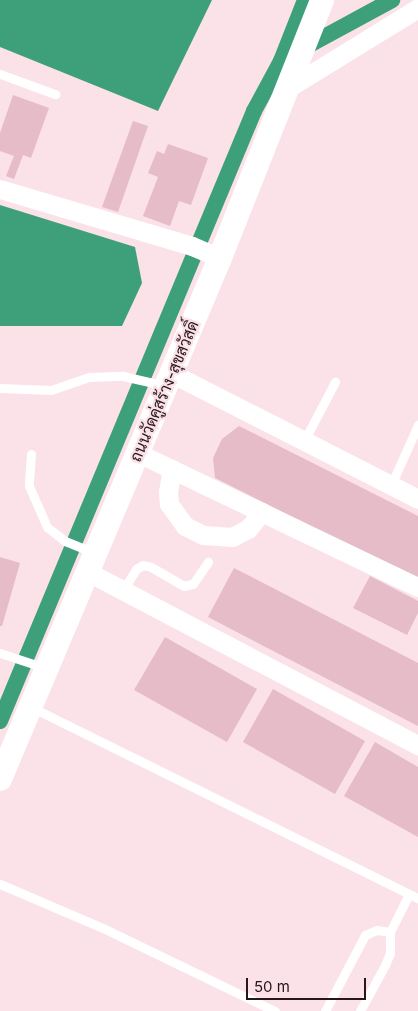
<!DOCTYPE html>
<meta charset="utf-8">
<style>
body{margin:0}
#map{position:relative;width:418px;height:1011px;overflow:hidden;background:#fbe1e8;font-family:Inter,Sarabun,sans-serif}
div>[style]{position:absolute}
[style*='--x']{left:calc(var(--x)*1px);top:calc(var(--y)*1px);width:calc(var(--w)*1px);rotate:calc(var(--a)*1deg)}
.water>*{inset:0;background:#3ea07b}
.canal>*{height:16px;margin:-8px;padding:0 8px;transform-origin:8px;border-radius:8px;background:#3ea07b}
.building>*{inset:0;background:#e5bcc7}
.service>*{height:9px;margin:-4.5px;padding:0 4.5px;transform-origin:4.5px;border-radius:4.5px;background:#fff}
.minor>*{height:19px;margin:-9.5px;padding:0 9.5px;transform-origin:9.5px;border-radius:9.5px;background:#fff}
.tertiary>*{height:24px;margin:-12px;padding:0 12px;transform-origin:12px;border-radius:12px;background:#fff}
span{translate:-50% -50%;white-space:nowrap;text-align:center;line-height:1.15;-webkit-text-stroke:4.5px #fbe1e8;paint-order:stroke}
.street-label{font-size:16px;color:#26171b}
.scale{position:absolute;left:246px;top:978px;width:120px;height:22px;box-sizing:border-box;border:2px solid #26171b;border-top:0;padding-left:6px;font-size:15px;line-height:18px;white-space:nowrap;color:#26171b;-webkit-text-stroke:4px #fbe1e8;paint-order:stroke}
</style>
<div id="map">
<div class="water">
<div style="clip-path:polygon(0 0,212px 0,158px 111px,0 47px)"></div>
<div style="clip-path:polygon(0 205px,135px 247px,142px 283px,122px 326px,0 326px)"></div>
</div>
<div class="canal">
<div style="--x:300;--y:50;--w:105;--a:-28.5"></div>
<div style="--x:0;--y:721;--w:661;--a:-67.39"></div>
<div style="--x:254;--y:111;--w:57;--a:-61.6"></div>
<div style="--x:281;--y:61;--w:66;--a:-68.5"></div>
</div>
<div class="building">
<div style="clip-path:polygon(13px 95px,49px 108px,31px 158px,23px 155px,14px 179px,6px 176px,14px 156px,0 151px,0 133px)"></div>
<div style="clip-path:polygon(133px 121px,148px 126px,118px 212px,102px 207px)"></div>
<div style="clip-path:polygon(168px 144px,208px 158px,191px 205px,179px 201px,170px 226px,143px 216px,158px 177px,148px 173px,157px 151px,164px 154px)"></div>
<div style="clip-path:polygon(239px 426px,418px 516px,418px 580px,215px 478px,213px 458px,222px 439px)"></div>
<div style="clip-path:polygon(0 557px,20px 563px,2px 626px,0 626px)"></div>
<div style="clip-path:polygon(234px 568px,418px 663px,418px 726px,208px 617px)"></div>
<div style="clip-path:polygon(370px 576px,418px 601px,418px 613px,407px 635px,353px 608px)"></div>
<div style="clip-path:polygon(165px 637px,257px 689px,227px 742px,134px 690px)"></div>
<div style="clip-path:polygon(273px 689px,365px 741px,335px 794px,243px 742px)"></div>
<div style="clip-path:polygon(375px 742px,418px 767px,418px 837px,344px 796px)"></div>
</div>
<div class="service">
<div style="--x:0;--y:74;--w:59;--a:20"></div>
<div style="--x:0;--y:388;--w:51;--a:2.2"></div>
<div style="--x:51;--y:390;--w:40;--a:-18.9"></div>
<div style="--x:89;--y:377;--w:34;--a:-2"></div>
<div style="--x:123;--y:376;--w:44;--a:13.1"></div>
<div style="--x:304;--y:441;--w:67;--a:-62.3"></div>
<div style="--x:31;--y:454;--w:32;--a:94"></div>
<div style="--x:29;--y:486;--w:45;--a:66.3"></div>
<div style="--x:47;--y:527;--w:23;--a:38"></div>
<div style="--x:65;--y:541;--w:32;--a:22"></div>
<div style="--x:391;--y:485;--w:66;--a:-65.8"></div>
<div style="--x:123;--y:590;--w:25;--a:-58"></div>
<div style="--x:136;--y:569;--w:8;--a:-30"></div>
<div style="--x:143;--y:565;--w:8;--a:14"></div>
<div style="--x:151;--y:567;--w:38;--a:30"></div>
<div style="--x:184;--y:586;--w:9;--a:-13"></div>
<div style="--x:193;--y:584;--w:27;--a:-56"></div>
<div style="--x:0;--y:653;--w:47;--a:18.4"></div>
<div style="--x:31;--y:707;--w:432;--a:26.3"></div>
<div style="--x:0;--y:884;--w:114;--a:23.2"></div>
<div style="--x:105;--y:929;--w:189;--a:25.8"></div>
<div style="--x:325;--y:1011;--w:86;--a:-62.2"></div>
<div style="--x:365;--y:935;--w:13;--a:-23"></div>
<div style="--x:377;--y:930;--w:13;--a:9"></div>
<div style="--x:390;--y:932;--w:42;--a:-63.4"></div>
<div style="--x:360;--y:1011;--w:52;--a:-61.5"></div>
<div style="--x:385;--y:965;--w:13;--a:-67"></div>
<div style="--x:390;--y:953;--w:21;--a:-90"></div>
</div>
<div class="minor">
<div style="--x:288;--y:88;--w:153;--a:-31.6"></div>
<div style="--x:0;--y:189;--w:200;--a:16.5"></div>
<div style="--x:192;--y:246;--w:30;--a:23"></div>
<div style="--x:171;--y:373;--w:277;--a:27"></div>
<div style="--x:138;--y:453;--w:310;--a:25.6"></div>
<div style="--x:172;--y:469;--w:22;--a:100"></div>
<div style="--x:168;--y:491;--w:13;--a:86"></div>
<div style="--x:169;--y:504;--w:27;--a:54"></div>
<div style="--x:185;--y:526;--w:20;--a:27"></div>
<div style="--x:203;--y:535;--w:29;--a:4"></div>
<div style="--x:232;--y:537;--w:18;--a:-27"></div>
<div style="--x:248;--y:529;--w:22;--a:-51"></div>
<div style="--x:88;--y:572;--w:373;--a:27.7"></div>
</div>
<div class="tertiary">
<div style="--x:0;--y:779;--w:566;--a:-67.11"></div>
<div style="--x:220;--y:258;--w:277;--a:-68.4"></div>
</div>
<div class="street-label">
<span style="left:164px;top:391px;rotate:-67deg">ถนนวัดคู่สร้าง-สุขสวัสดิ์</span>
</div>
<div class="scale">50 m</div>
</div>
